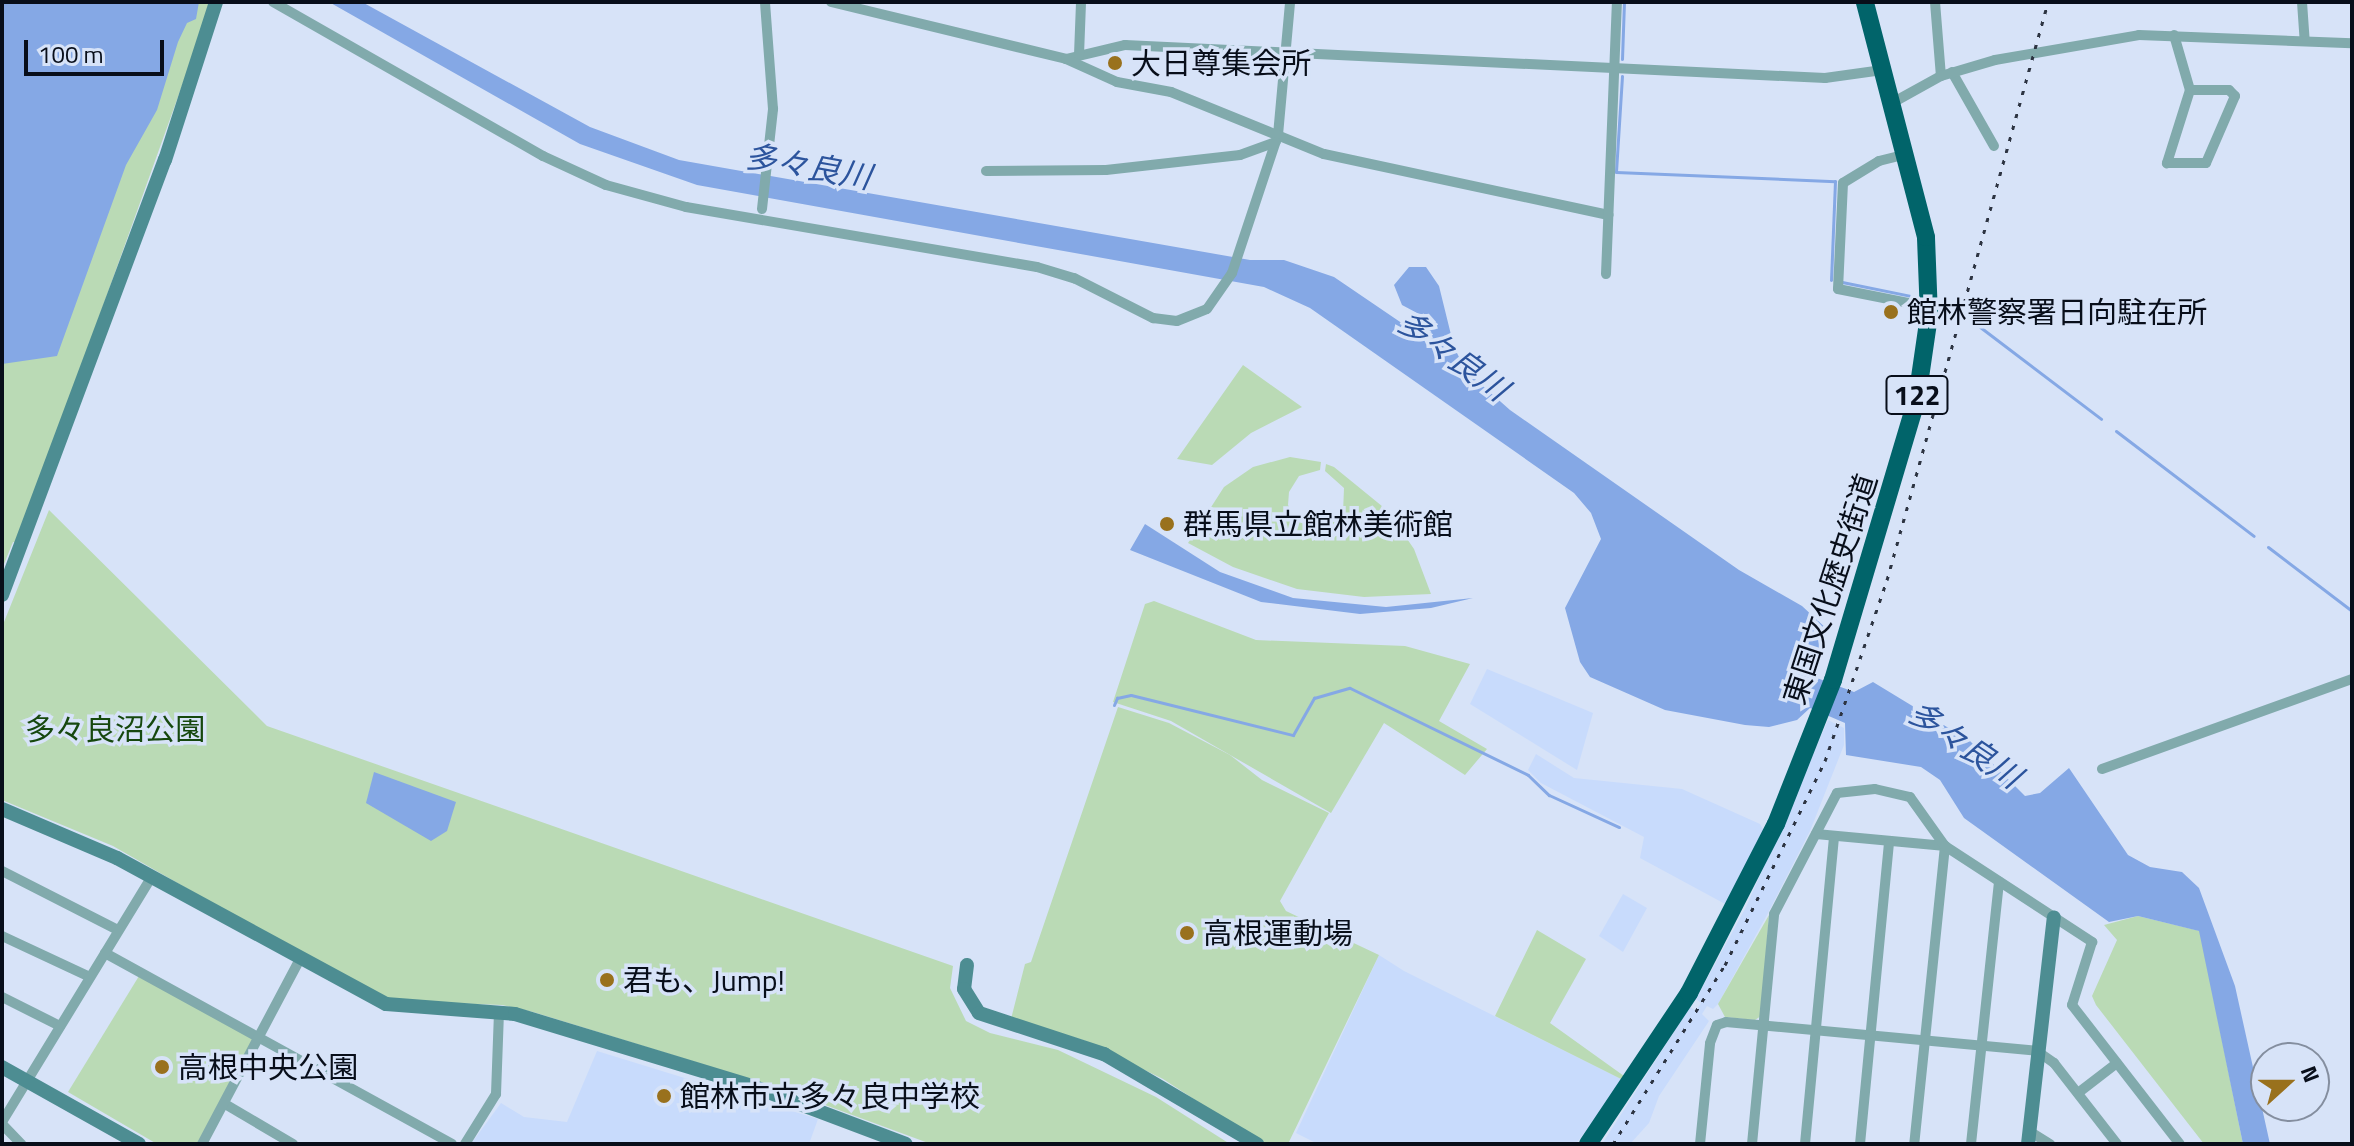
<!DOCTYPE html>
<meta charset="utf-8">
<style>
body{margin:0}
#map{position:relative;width:2354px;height:1146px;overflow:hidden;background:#d7e3f8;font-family:"Titillium Web","Noto Sans JP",sans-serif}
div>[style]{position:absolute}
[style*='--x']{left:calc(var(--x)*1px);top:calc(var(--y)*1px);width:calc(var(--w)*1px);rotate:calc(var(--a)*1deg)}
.built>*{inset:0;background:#c8dbfc}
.green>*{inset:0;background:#badab5}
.water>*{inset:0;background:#85a8e5}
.stream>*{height:3px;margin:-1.5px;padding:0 1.5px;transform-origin:1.5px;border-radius:1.5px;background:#85a8e5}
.street>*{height:10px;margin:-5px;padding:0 5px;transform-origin:5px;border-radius:5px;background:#81aaac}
.secondary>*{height:14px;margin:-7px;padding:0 7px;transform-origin:7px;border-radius:7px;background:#4d8d92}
.highway>*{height:18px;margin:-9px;padding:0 9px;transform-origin:9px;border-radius:9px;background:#01646a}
.rail>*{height:3px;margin-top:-1.5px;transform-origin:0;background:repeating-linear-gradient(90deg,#2d3442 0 4px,transparent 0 12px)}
.dots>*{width:22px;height:22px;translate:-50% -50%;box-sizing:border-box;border:4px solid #d7e3f8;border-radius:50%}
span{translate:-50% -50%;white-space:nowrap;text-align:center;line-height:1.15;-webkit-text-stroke:7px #d7e3f8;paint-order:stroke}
.shield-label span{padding:2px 6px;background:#d7e3f8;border:2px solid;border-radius:6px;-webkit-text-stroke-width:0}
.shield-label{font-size:28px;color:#080e1a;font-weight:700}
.poi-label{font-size:30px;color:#080e1a}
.left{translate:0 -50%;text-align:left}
.street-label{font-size:30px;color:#080e1a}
.park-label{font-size:30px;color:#16480e}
.water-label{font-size:32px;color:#2c549d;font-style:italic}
.frame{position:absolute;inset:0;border:4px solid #080e1a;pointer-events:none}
.north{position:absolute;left:2250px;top:1042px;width:80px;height:80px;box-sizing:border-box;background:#d7e3f8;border:2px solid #848e9f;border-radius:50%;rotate:69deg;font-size:22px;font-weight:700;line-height:32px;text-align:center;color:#080e1a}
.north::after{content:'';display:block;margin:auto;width:28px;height:36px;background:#99711d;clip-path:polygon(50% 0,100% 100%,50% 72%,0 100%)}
.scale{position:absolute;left:24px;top:40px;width:140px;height:36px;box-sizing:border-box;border:4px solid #080e1a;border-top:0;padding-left:10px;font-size:24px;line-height:28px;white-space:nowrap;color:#080e1a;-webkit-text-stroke:6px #d7e3f8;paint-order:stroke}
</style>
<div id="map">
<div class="built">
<div style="clip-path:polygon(1487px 669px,1593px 713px,1577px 770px,1470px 704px)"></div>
<div style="clip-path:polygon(1828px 720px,1844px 728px,1844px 745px,1810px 831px,1767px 915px,1718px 1004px,1713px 1009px,1707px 1006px,1702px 1014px,1709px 1021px,1659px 1096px,1649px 1123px,1630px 1144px,1602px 1144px,1690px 1007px,1696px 1011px,1701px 1003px,1696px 999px,1746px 907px)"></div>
<div style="clip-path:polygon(1536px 754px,1574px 778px,1682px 789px,1760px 824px,1764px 831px,1727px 905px,1640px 858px,1644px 837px,1541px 783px,1528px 770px)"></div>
<div style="clip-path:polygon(1623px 894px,1647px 908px,1623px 952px,1599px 936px)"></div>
<div style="clip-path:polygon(1379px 955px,1404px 971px,1623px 1080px,1576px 1144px,1318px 1144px,1296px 1133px)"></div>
<div style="clip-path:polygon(597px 1051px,818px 1119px,809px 1144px,471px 1144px,501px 1103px,524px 1117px,567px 1122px)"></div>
</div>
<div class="green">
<div style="clip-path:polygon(2px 2px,212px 2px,18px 543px,13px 542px,2px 569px)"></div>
<div style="clip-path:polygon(1243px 365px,1302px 407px,1251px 433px,1212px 465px,1177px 459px)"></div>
<div style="clip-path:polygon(1290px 457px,1321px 462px,1320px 470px,1299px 476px,1289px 492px,1288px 505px,1298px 522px,1323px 529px,1343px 513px,1344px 488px,1325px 471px,1326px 464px,1334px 467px,1388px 511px,1414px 549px,1431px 594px,1364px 597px,1297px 589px,1233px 567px,1188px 543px,1224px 487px,1253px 467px)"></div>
<div style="clip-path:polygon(49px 510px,267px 726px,953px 966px,950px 988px,966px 1021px,990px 1033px,1058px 1050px,1156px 1097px,1230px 1144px,931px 1144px,779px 1088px,533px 1012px,502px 1005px,394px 1001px,324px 967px,113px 846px,2px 800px,2px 627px)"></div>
<div style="clip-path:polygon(1154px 601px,1256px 640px,1405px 646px,1470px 664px,1439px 721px,1487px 749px,1465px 775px,1384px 723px,1331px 813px,1171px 721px,1113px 702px,1145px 604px)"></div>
<div style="clip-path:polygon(1118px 707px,1169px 723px,1230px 755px,1262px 780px,1329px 813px,1280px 901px,1286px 911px,1379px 955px,1288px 1144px,1263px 1144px,1163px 1079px,1083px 1040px,1011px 1019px,1025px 964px,1031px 962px)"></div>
<div style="clip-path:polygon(1769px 915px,1761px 1016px,1755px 1020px,1725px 1017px,1718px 1004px)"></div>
<div style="clip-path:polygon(2138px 916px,2200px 931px,2243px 1144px,2204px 1144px,2096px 1005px,2092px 996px,2117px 940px,2104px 925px)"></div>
<div style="clip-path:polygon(1537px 930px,1586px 959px,1550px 1023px,1624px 1076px,1623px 1080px,1495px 1016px)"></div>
<div style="clip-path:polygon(139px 976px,254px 1036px,255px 1042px,197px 1144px,157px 1144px,68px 1092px)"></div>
</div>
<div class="water">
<div style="clip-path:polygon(2px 2px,199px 2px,196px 19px,187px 23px,178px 42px,157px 110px,126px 165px,57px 356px,2px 364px)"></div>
<div style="clip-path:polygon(329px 2px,362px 2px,590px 127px,679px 160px,1250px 260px,1284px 260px,1334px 277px,1409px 328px,1420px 324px,1419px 314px,1402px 305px,1394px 285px,1409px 267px,1426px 267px,1439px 286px,1454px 347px,1466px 371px,1510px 410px,1739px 570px,1802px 606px,1828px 630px,1815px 666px,1817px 678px,1854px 692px,1873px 682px,1970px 741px,2025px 796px,2040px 793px,2069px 768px,2128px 855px,2150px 867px,2182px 872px,2199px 888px,2235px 986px,2270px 1144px,2243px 1144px,2199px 931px,2138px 916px,2109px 922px,1964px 818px,1940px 780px,1921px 767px,1846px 755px,1845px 723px,1810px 708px,1797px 720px,1769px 727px,1745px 725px,1665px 710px,1590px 677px,1580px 662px,1565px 608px,1601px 539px,1591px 513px,1574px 493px,1310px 308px,1264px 287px,697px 185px,580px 144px)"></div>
<div style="clip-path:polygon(1145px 524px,1220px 572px,1293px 598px,1386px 607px,1473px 598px,1431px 608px,1360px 614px,1261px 602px,1130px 550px)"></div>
<div style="clip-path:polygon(374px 772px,456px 802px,447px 831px,431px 841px,366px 803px)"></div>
</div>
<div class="stream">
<div style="--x:1622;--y:59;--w:57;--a:-88"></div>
<div style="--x:1622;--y:76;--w:96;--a:93.6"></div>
<div style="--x:1616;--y:172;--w:219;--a:2.4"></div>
<div style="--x:1835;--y:181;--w:99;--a:92.3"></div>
<div style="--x:1842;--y:282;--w:76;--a:11.5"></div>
<div style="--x:1980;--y:327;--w:152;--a:37.2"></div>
<div style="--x:2116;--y:431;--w:173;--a:37.3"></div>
<div style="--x:2268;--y:547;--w:106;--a:37.3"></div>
<div style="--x:1114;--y:705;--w:8;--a:-67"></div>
<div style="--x:1117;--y:698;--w:14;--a:-12"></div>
<div style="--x:1131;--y:695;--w:167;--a:13.9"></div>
<div style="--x:1293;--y:735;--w:43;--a:-60.4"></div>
<div style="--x:1314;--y:698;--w:37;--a:-16"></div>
<div style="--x:1350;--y:688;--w:198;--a:26"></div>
<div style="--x:1528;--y:775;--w:29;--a:44"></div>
<div style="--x:1549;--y:795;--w:77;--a:24.6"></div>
</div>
<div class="street">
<div style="--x:273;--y:2;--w:311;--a:29.7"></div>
<div style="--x:543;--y:156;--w:69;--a:24.7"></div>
<div style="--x:606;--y:185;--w:83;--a:15.4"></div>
<div style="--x:686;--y:207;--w:356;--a:9.7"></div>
<div style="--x:1037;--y:267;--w:39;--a:17"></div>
<div style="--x:1074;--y:278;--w:89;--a:26.9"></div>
<div style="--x:1153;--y:318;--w:24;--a:7"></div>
<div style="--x:1177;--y:321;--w:32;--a:-22"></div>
<div style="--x:1207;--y:309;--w:44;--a:-55.2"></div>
<div style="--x:1232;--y:273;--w:145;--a:-71.6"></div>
<div style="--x:1278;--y:135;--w:134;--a:-84.8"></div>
<div style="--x:831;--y:2;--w:242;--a:13.6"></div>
<div style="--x:1066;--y:59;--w:61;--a:-13.3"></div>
<div style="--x:1125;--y:45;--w:701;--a:2.7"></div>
<div style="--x:1825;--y:78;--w:58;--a:-8"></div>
<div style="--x:1935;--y:2;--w:74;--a:85.4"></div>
<div style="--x:2302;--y:2;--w:39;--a:86"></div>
<div style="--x:2174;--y:35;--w:57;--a:73.8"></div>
<div style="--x:2190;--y:90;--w:77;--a:107.5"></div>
<div style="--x:2167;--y:163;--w:39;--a:0"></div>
<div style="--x:2206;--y:163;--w:73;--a:-66.6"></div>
<div style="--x:2235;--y:96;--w:8;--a:-135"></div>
<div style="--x:2229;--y:90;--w:39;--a:180"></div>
<div style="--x:1079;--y:55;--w:53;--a:-87.8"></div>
<div style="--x:1066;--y:59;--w:56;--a:24.3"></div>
<div style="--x:1117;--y:82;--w:55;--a:10.5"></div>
<div style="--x:1171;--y:92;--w:165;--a:22.1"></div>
<div style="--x:1324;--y:154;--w:291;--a:12.1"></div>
<div style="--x:1952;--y:72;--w:85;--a:60.4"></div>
<div style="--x:1892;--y:103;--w:56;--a:-28.9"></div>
<div style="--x:1941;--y:76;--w:56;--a:-16.5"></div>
<div style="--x:1995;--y:60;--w:146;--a:-9.8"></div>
<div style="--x:2139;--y:35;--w:213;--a:2.2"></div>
<div style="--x:1907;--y:154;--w:29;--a:166"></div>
<div style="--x:1879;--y:161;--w:42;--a:148.6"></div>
<div style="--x:1843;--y:183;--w:106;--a:92.7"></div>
<div style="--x:1838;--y:289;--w:93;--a:11.2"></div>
<div style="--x:986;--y:171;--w:120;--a:-0.5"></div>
<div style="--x:1106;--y:170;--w:135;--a:-6.4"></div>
<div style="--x:1240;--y:155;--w:38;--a:-20"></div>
<div style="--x:762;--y:209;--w:101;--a:-83.7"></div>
<div style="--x:773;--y:109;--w:107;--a:-94.3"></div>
<div style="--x:1606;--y:274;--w:272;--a:-87.7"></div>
<div style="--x:2102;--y:769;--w:266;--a:-19.8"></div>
<div style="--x:1816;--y:834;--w:130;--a:5.3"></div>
<div style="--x:1945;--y:846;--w:300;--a:95.9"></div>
<div style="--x:2;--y:871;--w:130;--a:27"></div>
<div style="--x:2;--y:936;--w:97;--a:25"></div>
<div style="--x:105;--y:953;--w:396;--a:28.8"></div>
<div style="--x:2;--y:997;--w:65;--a:26.6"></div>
<div style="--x:2078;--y:1093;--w:49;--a:-37.6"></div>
<div style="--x:225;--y:1104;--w:79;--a:30.5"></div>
<div style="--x:2;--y:1122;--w:288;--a:-58.6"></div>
<div style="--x:2;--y:1124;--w:28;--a:46"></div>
<div style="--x:2029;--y:1131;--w:25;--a:32"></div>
<div style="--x:202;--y:1144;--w:207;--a:-62.1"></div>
<div style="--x:465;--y:1144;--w:59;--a:-58.2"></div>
<div style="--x:496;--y:1094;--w:82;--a:-87.9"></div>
<div style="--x:1700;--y:1144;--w:101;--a:-84.3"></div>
<div style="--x:1710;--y:1043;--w:19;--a:-69"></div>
<div style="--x:1717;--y:1025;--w:9;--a:-18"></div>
<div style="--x:1726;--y:1022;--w:312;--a:5.3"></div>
<div style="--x:2037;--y:1051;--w:21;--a:35"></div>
<div style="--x:2054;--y:1063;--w:103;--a:52.1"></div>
<div style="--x:1752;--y:1144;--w:231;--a:-84.5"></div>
<div style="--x:1774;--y:914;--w:136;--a:-62.5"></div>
<div style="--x:1837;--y:793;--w:38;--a:-6"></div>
<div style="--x:1875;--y:789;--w:36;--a:13"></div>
<div style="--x:1910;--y:797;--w:60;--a:54.5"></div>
<div style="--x:1945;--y:846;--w:176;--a:33.1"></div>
<div style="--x:2092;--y:942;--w:66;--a:107.6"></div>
<div style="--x:2072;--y:1005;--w:176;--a:52.2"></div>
<div style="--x:1805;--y:1144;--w:307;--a:-84.6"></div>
<div style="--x:1860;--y:1144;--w:301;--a:-84.5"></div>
<div style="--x:1971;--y:1144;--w:264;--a:-83.9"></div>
</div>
<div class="secondary">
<div style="--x:2;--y:595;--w:465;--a:-69.5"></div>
<div style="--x:165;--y:160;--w:166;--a:-72.1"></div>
<div style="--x:2;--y:809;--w:125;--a:23.1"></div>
<div style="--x:117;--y:858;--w:306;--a:28.5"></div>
<div style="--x:386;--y:1004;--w:129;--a:4.4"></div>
<div style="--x:515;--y:1014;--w:251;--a:16.9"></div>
<div style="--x:755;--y:1087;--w:161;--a:20.7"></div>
<div style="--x:967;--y:965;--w:24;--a:97"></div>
<div style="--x:964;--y:989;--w:28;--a:58"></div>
<div style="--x:979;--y:1013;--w:132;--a:18.2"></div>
<div style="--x:1104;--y:1054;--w:178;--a:30.5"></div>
<div style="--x:2;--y:1067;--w:157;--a:29.3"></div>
<div style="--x:2028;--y:1144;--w:228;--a:-83.5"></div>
</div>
<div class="highway">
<div style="--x:1588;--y:1144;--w:182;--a:-56.2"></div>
<div style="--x:1689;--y:993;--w:190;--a:-62.8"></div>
<div style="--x:1776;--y:824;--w:155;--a:-68.4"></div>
<div style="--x:1833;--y:680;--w:294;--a:-73.4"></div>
<div style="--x:1917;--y:398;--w:83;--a:-81.7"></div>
<div style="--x:1929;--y:316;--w:79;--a:-92.2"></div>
<div style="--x:1926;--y:237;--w:243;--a:-104.6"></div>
</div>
<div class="rail">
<div style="--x:1613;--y:1144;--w:211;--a:-58"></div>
<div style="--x:1725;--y:965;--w:227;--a:-63.9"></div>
<div style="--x:1825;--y:761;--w:191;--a:-71.1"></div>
<div style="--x:1887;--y:580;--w:600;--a:-74.43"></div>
</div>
<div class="dots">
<div style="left:1115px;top:63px;background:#99711d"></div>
<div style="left:1891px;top:312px;background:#99711d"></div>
<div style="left:1167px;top:524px;background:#99711d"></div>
<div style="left:1187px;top:933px;background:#99711d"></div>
<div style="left:607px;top:980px;background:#99711d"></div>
<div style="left:162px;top:1067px;background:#99711d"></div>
<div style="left:664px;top:1096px;background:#99711d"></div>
</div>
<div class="shield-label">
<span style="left:1917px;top:395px">122</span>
</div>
<div class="poi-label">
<span class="left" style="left:1131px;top:63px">大日尊集会所</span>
<span class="left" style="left:1907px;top:312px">館林警察署日向駐在所</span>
<span class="left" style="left:1183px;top:524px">群馬県立館林美術館</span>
<span class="left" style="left:1203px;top:933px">高根運動場</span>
<span class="left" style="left:623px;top:980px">君も、Jump!</span>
<span class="left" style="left:178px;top:1067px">高根中央公園</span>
<span class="left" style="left:680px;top:1096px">館林市立多々良中学校</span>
</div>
<div class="street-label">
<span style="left:1830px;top:589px;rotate:-72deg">東国文化歴史街道</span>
</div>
<div class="park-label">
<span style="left:115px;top:729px">多々良沼公園</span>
</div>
<div class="water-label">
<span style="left:808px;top:166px;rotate:10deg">多々良川</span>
<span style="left:1453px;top:355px;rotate:36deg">多々良川</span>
<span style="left:1965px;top:744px;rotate:34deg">多々良川</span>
</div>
<div class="frame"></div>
<div class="north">N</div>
<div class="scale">100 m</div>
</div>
